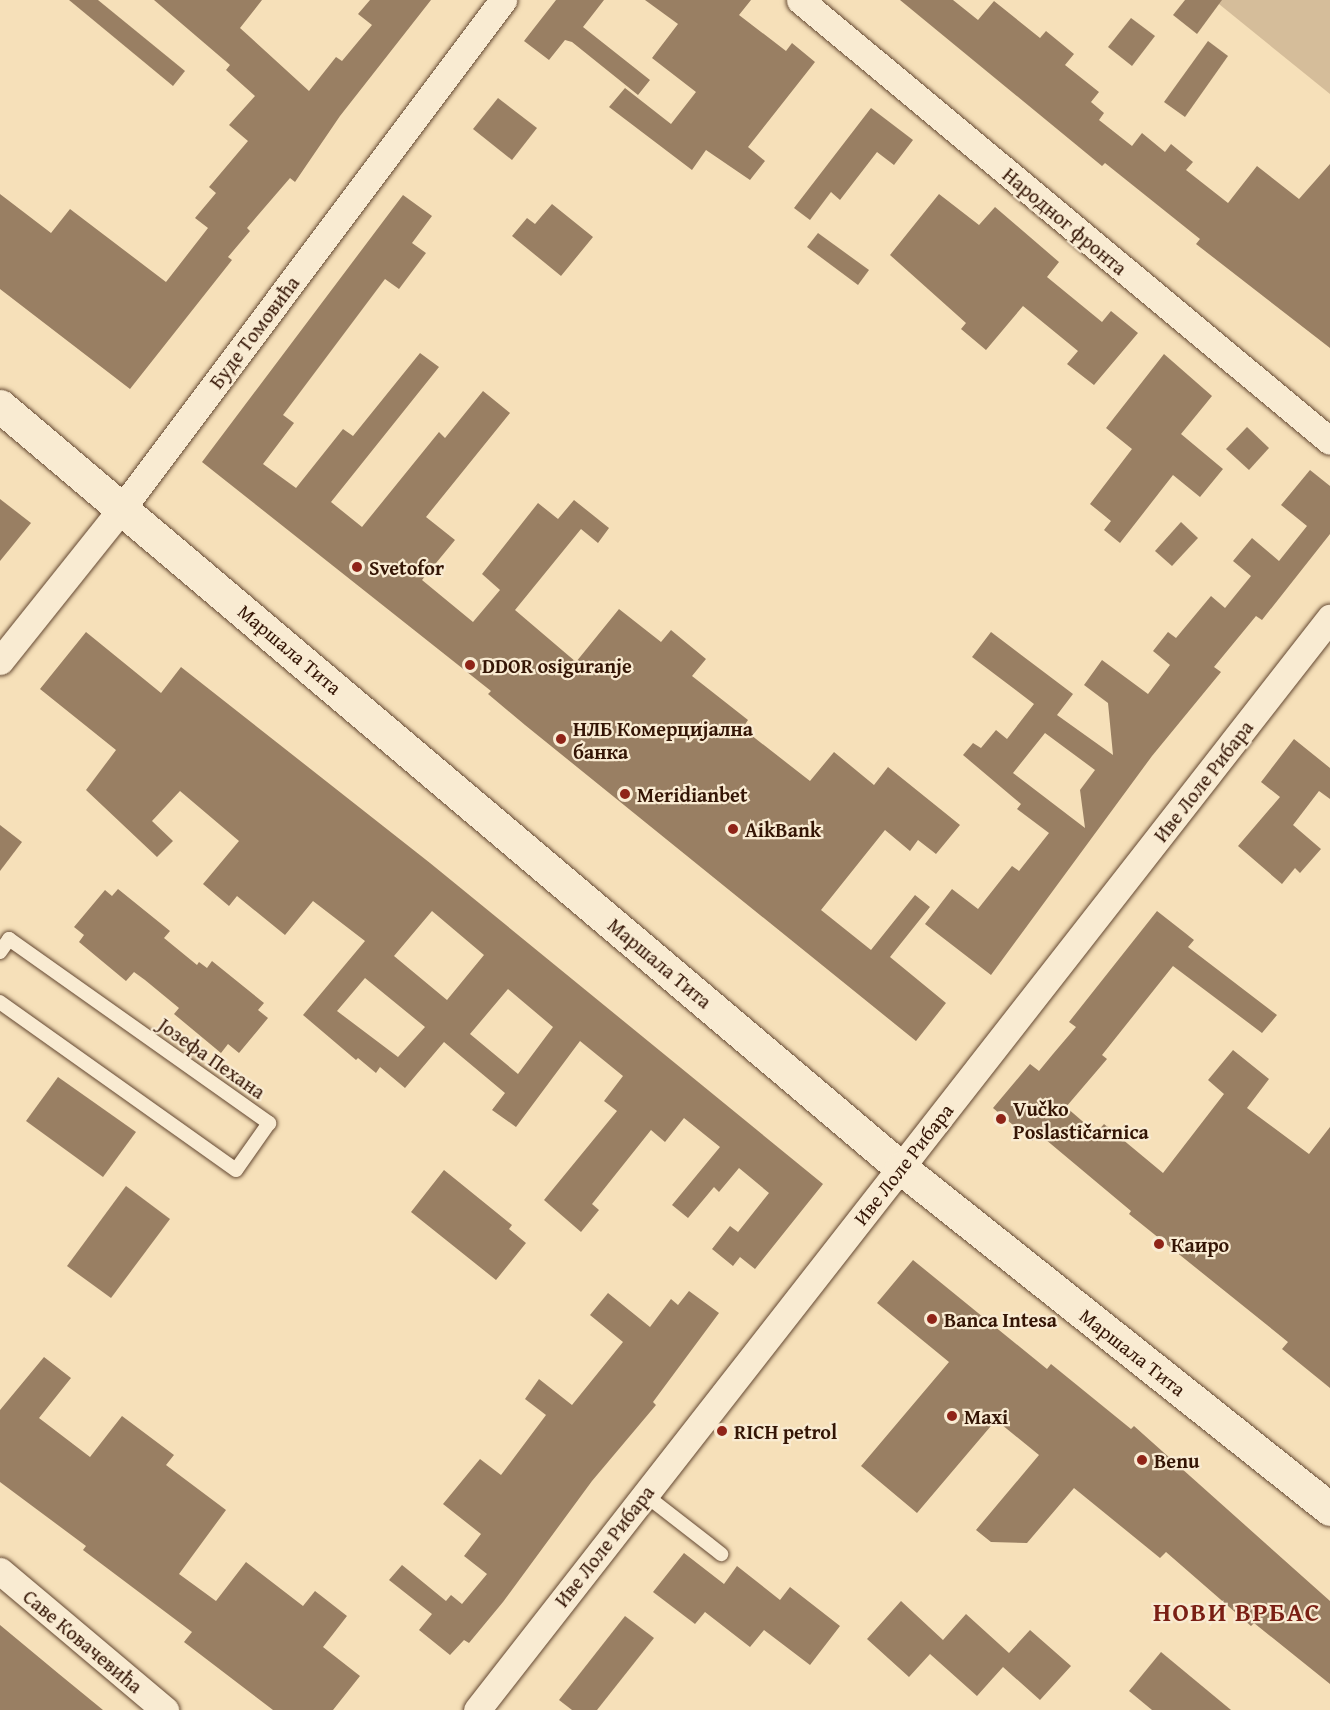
<!DOCTYPE html>
<meta charset="utf-8">
<style>
body{margin:0}
#map{position:relative;width:1330px;height:1710px;overflow:hidden;background:#f6e0b9;font-family:"Gentium Book Plus",serif}
div>[style]{position:absolute}
[style*='--x']{left:calc(var(--x)*1px);top:calc(var(--y)*1px);width:calc(var(--w)*1px);rotate:calc(var(--a)*1deg)}
.green>*{inset:0;background:#d5bd9a}
.building>*{inset:0;background:#997f63}
.roads{filter:drop-shadow(0 0 2px #644832) drop-shadow(0 0 2px #644832)}
.lane>*{height:14px;margin:-7px;padding:0 7px;transform-origin:7px;border-radius:7px;background:#f9ebd2}
.street>*{height:27px;margin:-13.5px;padding:0 13.5px;transform-origin:13.5px;border-radius:13.5px;background:#f9ebd2}
.secondary>*{height:33px;margin:-16.5px;padding:0 16.5px;transform-origin:16.5px;border-radius:16.5px;background:#f9ebd2}
.dots>*{width:16px;height:16px;translate:-50% -50%;box-sizing:border-box;border:3px solid #f9ebd2;border-radius:50%}
span{translate:-50% -50%;white-space:nowrap;text-align:center;line-height:1.15;-webkit-text-stroke:4.5px #f9ebd2;paint-order:stroke}
.street-label{font-size:20px;color:#341505}
.poi-label{font-size:20px;color:#341505;font-weight:700}
.left{translate:0 -50%;text-align:left}
.district-label{font-size:26px;color:#7a1f14;font-weight:700;letter-spacing:1.5px}
</style>
<div id="map">
<div class="green">
<div style="clip-path:polygon(1214px 0,1330px 0,1330px 94px)"></div>
</div>
<div class="building">
<div style="clip-path:polygon(69px 0,98px 0,185px 71px,173px 86px)"></div>
<div style="clip-path:polygon(154px 0,262px 0,240px 28px,309px 91px,336px 57px,342px 61px,372px 25px,358px 14px,370px 0,431px 0,340px 116px,295px 182px,290px 178px,247px 228px,250px 231px,228px 257px,232px 260px,130px 389px,0 289px,0 194px,51px 233px,70px 209px,166px 282px,208px 228px,195px 218px,216px 193px,209px 187px,248px 141px,229px 125px,255px 96px,226px 70px,230px 65px)"></div>
<div style="clip-path:polygon(556px 0,604px 0,583px 27px,650px 80px,638px 95px,572px 42px,565px 40px,549px 60px,524px 41px)"></div>
<div style="clip-path:polygon(645px 0,751px 0,739px 15px,786px 51px,792px 43px,815px 62px,748px 147px,765px 161px,750px 180px,706px 150px,692px 170px,609px 107px,625px 88px,671px 124px,696px 92px,652px 58px,678px 24px)"></div>
<div style="clip-path:polygon(900px 0,953px 0,978px 20px,994px 1px,1040px 38px,1046px 31px,1074px 54px,1065px 65px,1099px 92px,1091px 102px,1104px 113px,1099px 120px,1132px 146px,1142px 133px,1165px 152px,1171px 144px,1193px 162px,1186px 170px,1228px 203px,1257px 166px,1299px 199px,1330px 164px,1330px 348px,1196px 244px,1200px 239px,1105px 163px,1102px 166px)"></div>
<div style="clip-path:polygon(1185px 0,1222px 0,1197px 34px,1173px 15px)"></div>
<div style="clip-path:polygon(1131px 18px,1155px 36px,1132px 66px,1108px 47px)"></div>
<div style="clip-path:polygon(1208px 41px,1228px 56px,1185px 117px,1164px 102px)"></div>
<div style="clip-path:polygon(498px 98px,537px 128px,512px 160px,473px 129px)"></div>
<div style="clip-path:polygon(871px 108px,913px 140px,894px 165px,877px 152px,840px 200px,831px 192px,810px 220px,794px 208px)"></div>
<div style="clip-path:polygon(939px 194px,979px 225px,995px 207px,1059px 262px,1047px 277px,1102px 322px,1111px 311px,1138px 333px,1094px 385px,1067px 364px,1078px 351px,1023px 306px,986px 350px,961px 329px,966px 323px,890px 255px)"></div>
<div style="clip-path:polygon(403px 195px,432px 216px,412px 243px,426px 253px,399px 289px,385px 279px,283px 415px,294px 423px,263px 464px,296px 488px,343px 429px,353px 436px,420px 353px,439px 367px,331px 502px,362px 527px,439px 432px,445px 438px,483px 391px,510px 413px,426px 517px,455px 540px,422px 580px,473px 622px,500px 590px,482px 574px,538px 503px,558px 519px,574px 500px,609px 528px,598px 543px,581px 529px,515px 610px,576px 662px,619px 609px,661px 642px,671px 630px,706px 659px,692px 676px,748px 720px,744px 726px,751px 735px,810px 781px,834px 752px,874px 785px,888px 767px,960px 825px,936px 854px,918px 840px,910px 851px,885px 830px,821px 910px,871px 950px,915px 895px,930px 907px,890px 957px,946px 1003px,916px 1041px,525px 725px,488px 694px,491px 691px,202px 462px)"></div>
<div style="clip-path:polygon(552px 204px,593px 237px,561px 276px,512px 236px,527px 218px,535px 224px)"></div>
<div style="clip-path:polygon(818px 233px,869px 270px,858px 285px,807px 247px)"></div>
<div style="clip-path:polygon(1164px 354px,1212px 396px,1181px 434px,1223px 469px,1200px 497px,1173px 475px,1120px 543px,1104px 530px,1111px 521px,1090px 504px,1132px 449px,1106px 428px)"></div>
<div style="clip-path:polygon(1247px 427px,1269px 448px,1249px 470px,1226px 449px)"></div>
<div style="clip-path:polygon(evenodd,1310px 470px,1330px 486px,1330px 534px,1262px 620px,1256px 616px,1214px 667px,1221px 672px,1152px 756px,991px 975px,925px 924px,952px 889px,978px 909px,1012px 866px,1019px 871px,1049px 833px,1017px 809px,1021px 804px,963px 755px,973px 743px,981px 748px,996px 730px,1007px 739px,1034px 704px,972px 657px,991px 632px,1073px 694px,1057px 715px,1113px 755px,1108px 703px,1084px 685px,1102px 660px,1148px 694px,1170px 665px,1153px 651px,1168px 632px,1176px 638px,1211px 596px,1225px 608px,1251px 576px,1233px 561px,1252px 538px,1279px 561px,1307px 526px,1281px 505px,1310px 470px,1045px 733px,1095px 770px,1080px 790px,1085px 828px,1013px 773px,1045px 733px)"></div>
<div style="clip-path:polygon(0 499px,31px 523px,0 561px)"></div>
<div style="clip-path:polygon(1181px 522px,1198px 538px,1172px 566px,1155px 551px)"></div>
<div style="clip-path:polygon(evenodd,86px 632px,161px 693px,181px 667px,430px 863px,823px 1184px,755px 1269px,740px 1257px,733px 1266px,712px 1249px,730px 1226px,738px 1232px,769px 1193px,739px 1168px,719px 1192px,714px 1187px,688px 1218px,672px 1205px,720px 1147px,684px 1118px,665px 1142px,651px 1130px,592px 1204px,599px 1210px,581px 1232px,544px 1200px,617px 1111px,604px 1101px,623px 1076px,580px 1041px,516px 1127px,492px 1110px,505px 1093px,444px 1042px,405px 1088px,380px 1067px,376px 1073px,358px 1058px,356px 1060px,303px 1015px,365px 941px,313px 901px,285px 935px,237px 896px,229px 906px,203px 884px,239px 841px,180px 791px,152px 821px,173px 841px,157px 857px,86px 790px,116px 750px,40px 689px,86px 632px,432px 911px,484px 955px,447px 1000px,394px 956px,432px 911px,86px 632px,365px 978px,425px 1027px,398px 1057px,337px 1011px,365px 978px,86px 632px,508px 989px,553px 1027px,518px 1074px,470px 1034px,508px 989px)"></div>
<div style="clip-path:polygon(1294px 739px,1330px 768px,1330px 799px,1319px 791px,1293px 825px,1321px 849px,1300px 873px,1295px 868px,1282px 884px,1238px 846px,1280px 797px,1261px 782px)"></div>
<div style="clip-path:polygon(0 825px,22px 842px,0 871px)"></div>
<div style="clip-path:polygon(118px 889px,170px 931px,164px 938px,197px 965px,199px 962px,207px 968px,212px 961px,264px 1003px,258px 1010px,268px 1018px,239px 1053px,228px 1044px,221px 1053px,174px 1014px,179px 1008px,145px 980px,134px 972px,126px 981px,79px 942px,84px 935px,74px 927px,105px 890px,112px 896px)"></div>
<div style="clip-path:polygon(1157px 911px,1194px 940px,1188px 947px,1277px 1015px,1262px 1033px,1173px 966px,1102px 1055px,1107px 1059px,1066px 1107px,1096px 1133px,1104px 1124px,1163px 1173px,1224px 1094px,1208px 1080px,1233px 1050px,1269px 1079px,1247px 1108px,1309px 1154px,1330px 1127px,1330px 1388px,1282px 1349px,1288px 1342px,1129px 1214px,1131px 1211px,1039px 1134px,1032px 1141px,993px 1108px,1030px 1064px,1039px 1071px,1053px 1054px,1076px 1027px,1069px 1022px)"></div>
<div style="clip-path:polygon(58px 1077px,136px 1132px,103px 1177px,26px 1121px)"></div>
<div style="clip-path:polygon(444px 1170px,512px 1225px,509px 1229px,526px 1243px,496px 1280px,411px 1212px)"></div>
<div style="clip-path:polygon(126px 1186px,170px 1219px,111px 1298px,67px 1266px)"></div>
<div style="clip-path:polygon(913px 1260px,1047px 1369px,1051px 1364px,1131px 1429px,1134px 1426px,1330px 1601px,1330px 1684px,1254px 1623px,1251px 1626px,1166px 1552px,1160px 1558px,1074px 1488px,1027px 1543px,991px 1542px,976px 1530px,1039px 1455px,996px 1420px,917px 1513px,861px 1466px,949px 1362px,877px 1303px)"></div>
<div style="clip-path:polygon(689px 1291px,719px 1313px,653px 1402px,656px 1405px,592px 1481px,503px 1602px,469px 1643px,464px 1640px,450px 1655px,419px 1630px,432px 1614px,389px 1580px,402px 1565px,446px 1601px,451px 1595px,462px 1604px,487px 1574px,464px 1556px,481px 1534px,443px 1504px,480px 1459px,501px 1475px,546px 1415px,525px 1399px,539px 1379px,572px 1405px,623px 1342px,590px 1315px,608px 1293px,650px 1327px,671px 1299px,678px 1305px)"></div>
<div style="clip-path:polygon(44px 1357px,71px 1378px,39px 1418px,90px 1457px,122px 1416px,174px 1455px,166px 1465px,226px 1510px,179px 1574px,216px 1601px,246px 1562px,303px 1606px,315px 1591px,347px 1616px,323px 1647px,360px 1676px,333px 1710px,273px 1710px,184px 1642px,192px 1632px,83px 1550px,86px 1546px,0 1482px,0 1410px)"></div>
<div style="clip-path:polygon(684px 1553px,724px 1584px,737px 1566px,780px 1600px,790px 1587px,840px 1626px,810px 1665px,764px 1630px,750px 1647px,705px 1612px,695px 1624px,653px 1592px)"></div>
<div style="clip-path:polygon(901px 1601px,943px 1640px,966px 1614px,1009px 1653px,1030px 1630px,1071px 1666px,1040px 1700px,1003px 1667px,977px 1696px,930px 1654px,909px 1677px,867px 1639px)"></div>
<div style="clip-path:polygon(625px 1616px,654px 1638px,597px 1710px,572px 1710px,559px 1700px)"></div>
<div style="clip-path:polygon(0 1625px,59px 1674px,103px 1710px,0 1710px)"></div>
<div style="clip-path:polygon(1161px 1652px,1231px 1710px,1152px 1710px,1129px 1691px)"></div>
</div>
<div class="roads">
<div class="lane">
<div style="--x:0;--y:952;--w:16;--a:-55"></div>
<div style="--x:9;--y:939;--w:319;--a:35.3"></div>
<div style="--x:269;--y:1123;--w:57;--a:125.1"></div>
<div style="--x:236;--y:1170;--w:290;--a:-144.6"></div>
<div style="--x:644;--y:1494;--w:98;--a:37.9"></div>
</div>
<div class="street">
<div style="--x:800;--y:0;--w:689;--a:39.76"></div>
<div style="--x:0;--y:661;--w:197;--a:-51.4"></div>
<div style="--x:123;--y:507;--w:634;--a:-53.15"></div>
<div style="--x:0;--y:1571;--w:216;--a:40.1"></div>
<div style="--x:477;--y:1710;--w:1386;--a:-52.01"></div>
</div>
<div class="secondary">
<div style="--x:0;--y:406;--w:1180;--a:40.22"></div>
<div style="--x:901;--y:1168;--w:548;--a:38.48"></div>
</div>
</div>
<div class="dots">
<div style="left:357px;top:567px;background:#8f2418"></div>
<div style="left:470px;top:665px;background:#8f2418"></div>
<div style="left:561px;top:739px;background:#8f2418"></div>
<div style="left:625px;top:794px;background:#8f2418"></div>
<div style="left:733px;top:829px;background:#8f2418"></div>
<div style="left:1001px;top:1119px;background:#8f2418"></div>
<div style="left:1159px;top:1244px;background:#8f2418"></div>
<div style="left:932px;top:1319px;background:#8f2418"></div>
<div style="left:952px;top:1416px;background:#8f2418"></div>
<div style="left:722px;top:1431px;background:#8f2418"></div>
<div style="left:1142px;top:1460px;background:#8f2418"></div>
</div>
<div class="street-label">
<span style="left:1065px;top:221px;rotate:40deg">Народног фронта</span>
<span style="left:254px;top:332px;rotate:-53deg">Буде Томовића</span>
<span style="left:290px;top:649px;rotate:40deg">Маршала Тита</span>
<span style="left:1203px;top:781px;rotate:-52deg">Иве Лоле Рибара</span>
<span style="left:660px;top:963px;rotate:40deg">Маршала Тита</span>
<span style="left:212px;top:1058px;rotate:35deg">Јозефа Пехана</span>
<span style="left:903px;top:1164px;rotate:-52deg">Иве Лоле Рибара</span>
<span style="left:1133px;top:1352px;rotate:38deg">Маршала Тита</span>
<span style="left:604px;top:1546px;rotate:-52deg">Иве Лоле Рибара</span>
<span style="left:83px;top:1641px;rotate:40deg">Саве Ковачевића</span>
</div>
<div class="poi-label">
<span class="left" style="left:369px;top:567px">Svetofor</span>
<span class="left" style="left:482px;top:665px">DDOR osiguranje</span>
<span class="left" style="left:573px;top:740px">НЛБ Комерцијална<br>банка</span>
<span class="left" style="left:637px;top:794px">Meridianbet</span>
<span class="left" style="left:745px;top:829px">AikBank</span>
<span class="left" style="left:1013px;top:1120px">Vučko<br>Poslastičarnica</span>
<span class="left" style="left:1171px;top:1244px">Каиро</span>
<span class="left" style="left:944px;top:1319px">Banca Intesa</span>
<span class="left" style="left:964px;top:1416px">Maxi</span>
<span class="left" style="left:734px;top:1431px">RICH petrol</span>
<span class="left" style="left:1154px;top:1460px">Benu</span>
</div>
<div class="district-label">
<span style="left:1237px;top:1612px">НОВИ ВРБАС</span>
</div>
</div>
